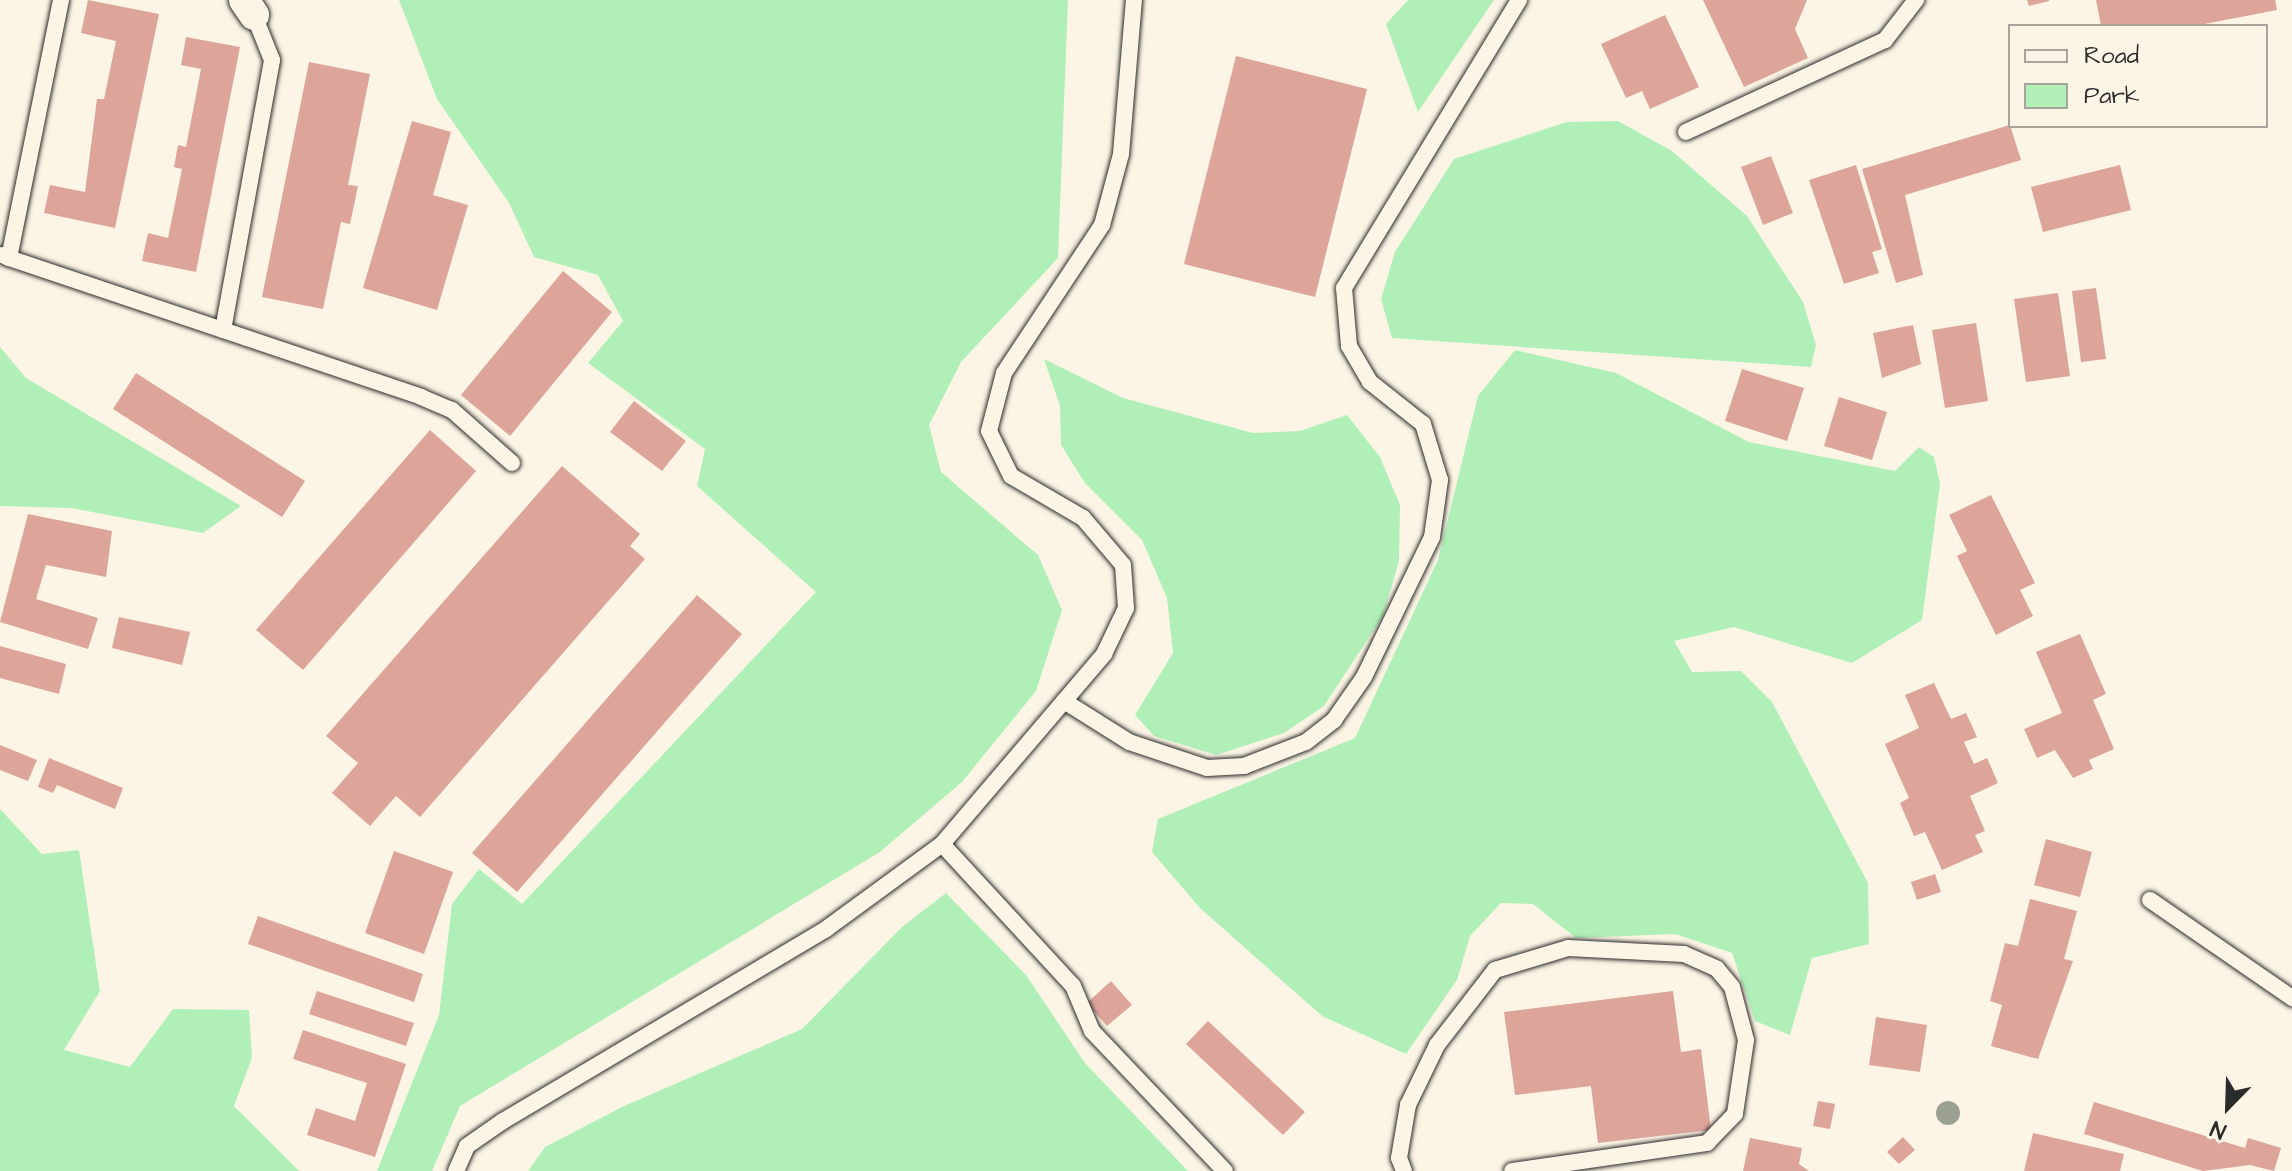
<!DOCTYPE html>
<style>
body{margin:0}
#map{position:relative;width:2292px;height:1171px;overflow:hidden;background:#fcf5e5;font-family:"Architects Daughter",sans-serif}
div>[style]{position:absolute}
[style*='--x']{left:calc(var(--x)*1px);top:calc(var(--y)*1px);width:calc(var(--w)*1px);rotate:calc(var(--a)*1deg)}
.green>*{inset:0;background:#b0f0b8}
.building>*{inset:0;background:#dda49a}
.roads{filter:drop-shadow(0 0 2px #2b2b2b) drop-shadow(0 0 2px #2b2b2b)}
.service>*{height:16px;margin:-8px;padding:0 8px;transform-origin:8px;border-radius:8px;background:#fcf5e5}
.minor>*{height:30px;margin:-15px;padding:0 15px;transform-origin:15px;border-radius:15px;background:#fcf5e5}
.trees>*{width:24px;height:24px;margin:-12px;border-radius:50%;background:#9ba192}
span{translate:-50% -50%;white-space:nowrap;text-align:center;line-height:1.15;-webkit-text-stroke:6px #fcf5e5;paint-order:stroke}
.legend{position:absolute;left:2008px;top:24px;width:260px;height:104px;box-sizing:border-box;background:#fcf5e5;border:2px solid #a8a49b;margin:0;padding:10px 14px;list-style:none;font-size:24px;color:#2b2b2b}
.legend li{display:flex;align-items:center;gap:16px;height:40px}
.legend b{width:40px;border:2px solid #a8a49b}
.north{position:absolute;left:2188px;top:1067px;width:80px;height:80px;-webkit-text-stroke:6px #fcf5e5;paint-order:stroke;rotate:203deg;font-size:22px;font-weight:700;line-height:32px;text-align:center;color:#2b2b2b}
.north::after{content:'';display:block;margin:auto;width:28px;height:36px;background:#2b2b2b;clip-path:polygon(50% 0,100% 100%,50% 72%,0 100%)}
</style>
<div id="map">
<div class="green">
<div style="clip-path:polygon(399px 0,1068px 0,1058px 258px,961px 362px,929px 425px,941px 472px,1038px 555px,1062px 610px,1036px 691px,962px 782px,880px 852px,460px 1106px,432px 1171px,377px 1171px,439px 1015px,452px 904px,479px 869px,522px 904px,816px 592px,697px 486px,705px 449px,588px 363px,623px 321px,598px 275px,534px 257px,509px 203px,437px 99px)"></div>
<div style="clip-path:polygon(1408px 0,1494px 0,1418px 112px,1386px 24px)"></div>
<div style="clip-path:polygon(1618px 121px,1672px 151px,1747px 216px,1803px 302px,1816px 345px,1811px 367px,1392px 338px,1381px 299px,1395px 252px,1454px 159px,1567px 122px)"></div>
<div style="clip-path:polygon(0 347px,26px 378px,241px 506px,203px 533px,71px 508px,0 506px)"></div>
<div style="clip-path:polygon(1515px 350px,1616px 373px,1749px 442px,1895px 471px,1919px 447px,1934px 457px,1940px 484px,1922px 620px,1852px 663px,1734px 627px,1674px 641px,1692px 672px,1741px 671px,1772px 702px,1868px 883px,1869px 944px,1812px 958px,1790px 1035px,1755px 1021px,1732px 953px,1675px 934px,1576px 938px,1533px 904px,1501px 903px,1470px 936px,1457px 980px,1406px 1054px,1322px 1016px,1200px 908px,1152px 852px,1158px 819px,1355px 738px,1438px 560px,1478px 396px)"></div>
<div style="clip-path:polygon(1044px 359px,1123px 398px,1253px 433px,1300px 431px,1347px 415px,1380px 457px,1400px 505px,1399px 561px,1383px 616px,1324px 706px,1284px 733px,1216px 755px,1154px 736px,1135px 715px,1173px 653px,1167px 598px,1142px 540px,1085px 483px,1061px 445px,1060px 406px)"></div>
<div style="clip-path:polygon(0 809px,42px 854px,79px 850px,100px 991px,64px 1050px,130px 1067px,173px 1009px,249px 1010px,252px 1058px,234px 1106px,299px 1171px,0 1171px)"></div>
<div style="clip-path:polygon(946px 893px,1026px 975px,1085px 1063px,1188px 1171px,528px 1171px,545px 1147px,624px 1106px,802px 1029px,902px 927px)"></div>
</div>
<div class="building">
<div style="clip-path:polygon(88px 0,159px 14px,115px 228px,44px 213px,50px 185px,85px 192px,97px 99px,104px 99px,116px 41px,81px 33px)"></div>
<div style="clip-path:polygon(1703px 0,1807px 0,1795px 29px,1808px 58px,1744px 87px)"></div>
<div style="clip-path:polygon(2027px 0,2049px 0,2049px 1px,2029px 6px)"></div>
<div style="clip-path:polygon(2096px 0,2275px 0,2277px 10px,2194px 26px,2101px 26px)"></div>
<div style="clip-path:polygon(1665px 15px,1699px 87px,1650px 109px,1642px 91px,1626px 98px,1601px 44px)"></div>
<div style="clip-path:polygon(186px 37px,240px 47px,196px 272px,142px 261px,148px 233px,168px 238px,182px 169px,174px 167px,178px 145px,186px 147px,201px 69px,181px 65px)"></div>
<div style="clip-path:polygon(1236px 56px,1367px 89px,1315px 297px,1184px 264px)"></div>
<div style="clip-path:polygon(309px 62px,370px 74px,348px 185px,358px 186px,350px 224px,341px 222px,323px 309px,262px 297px)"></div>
<div style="clip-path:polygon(412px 121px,451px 132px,433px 195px,468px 205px,437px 310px,363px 288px)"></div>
<div style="clip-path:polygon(2010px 125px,2021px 160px,1905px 195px,1923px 275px,1896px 283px,1862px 169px)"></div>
<div style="clip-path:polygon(1771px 156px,1793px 213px,1763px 225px,1741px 167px)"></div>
<div style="clip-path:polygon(1856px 165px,1882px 249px,1872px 252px,1879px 273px,1844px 284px,1809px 180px)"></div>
<div style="clip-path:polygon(2120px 165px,2131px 210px,2043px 232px,2031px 187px)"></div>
<div style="clip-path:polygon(563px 271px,612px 312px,510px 436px,461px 395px)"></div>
<div style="clip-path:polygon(2096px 288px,2106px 359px,2081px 362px,2072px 291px)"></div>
<div style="clip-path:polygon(2058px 293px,2070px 376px,2026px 382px,2014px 299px)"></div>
<div style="clip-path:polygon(1976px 323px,1988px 401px,1945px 408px,1932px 330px)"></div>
<div style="clip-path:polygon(1913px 325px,1921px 364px,1882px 378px,1873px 333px)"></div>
<div style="clip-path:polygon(1742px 369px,1804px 388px,1787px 441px,1725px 421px)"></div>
<div style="clip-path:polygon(136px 373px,305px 481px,282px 517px,113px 409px)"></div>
<div style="clip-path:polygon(1839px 397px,1887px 412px,1872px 460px,1824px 446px)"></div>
<div style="clip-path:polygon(634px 401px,686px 441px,662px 471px,610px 432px)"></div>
<div style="clip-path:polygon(430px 430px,476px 471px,303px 670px,256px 630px)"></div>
<div style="clip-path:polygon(562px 466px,640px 534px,630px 546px,645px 559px,420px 817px,396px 796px,370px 826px,332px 793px,358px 763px,326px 736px)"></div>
<div style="clip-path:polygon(1991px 495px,2035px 583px,2020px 590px,2033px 616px,1996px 635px,1957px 556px,1967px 551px,1949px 515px)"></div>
<div style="clip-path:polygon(28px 514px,112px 531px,106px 577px,46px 565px,36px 599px,98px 618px,88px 649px,0 622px)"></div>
<div style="clip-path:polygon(697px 595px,742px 634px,517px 892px,472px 853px)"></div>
<div style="clip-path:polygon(119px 617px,190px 632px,182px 665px,112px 648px)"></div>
<div style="clip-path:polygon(2080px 634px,2106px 694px,2093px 700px,2114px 749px,2089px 760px,2093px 769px,2073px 778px,2055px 750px,2037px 758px,2024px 729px,2062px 713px,2036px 652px)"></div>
<div style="clip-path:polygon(0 646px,66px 664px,59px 694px,0 678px)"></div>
<div style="clip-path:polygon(1934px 683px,1951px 719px,1966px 713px,1977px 737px,1964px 742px,1974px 764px,1987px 758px,1998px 783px,1970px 796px,1985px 831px,1975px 835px,1983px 852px,1942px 870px,1925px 832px,1914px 836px,1900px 803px,1909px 798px,1885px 744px,1919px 728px,1905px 695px)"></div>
<div style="clip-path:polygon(0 745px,37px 760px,28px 781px,0 770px)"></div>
<div style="clip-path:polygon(49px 758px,123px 788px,115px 809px,57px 785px,53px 793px,38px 787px)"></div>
<div style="clip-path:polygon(2046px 839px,2092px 852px,2080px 897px,2034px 885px)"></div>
<div style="clip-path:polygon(394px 851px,453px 872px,424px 954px,365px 933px)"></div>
<div style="clip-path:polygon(1935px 874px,1941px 892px,1917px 900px,1911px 882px)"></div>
<div style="clip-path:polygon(2030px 899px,2077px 911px,2064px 959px,2073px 961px,2038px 1059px,1991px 1046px,2002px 1005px,1990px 1001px,2005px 943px,2018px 946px)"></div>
<div style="clip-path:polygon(258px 916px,423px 974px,414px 1002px,248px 944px)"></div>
<div style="clip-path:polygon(1111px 981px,1132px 1005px,1107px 1026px,1087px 1003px)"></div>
<div style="clip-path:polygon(317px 991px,414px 1023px,406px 1046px,309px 1014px)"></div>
<div style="clip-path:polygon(1673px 991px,1681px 1052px,1701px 1049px,1711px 1130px,1598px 1143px,1591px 1086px,1515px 1095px,1504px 1012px)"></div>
<div style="clip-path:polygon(1876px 1017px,1927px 1025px,1920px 1072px,1869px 1065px)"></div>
<div style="clip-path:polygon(1208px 1021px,1305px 1112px,1283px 1135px,1186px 1044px)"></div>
<div style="clip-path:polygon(303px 1030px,406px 1064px,375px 1157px,307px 1135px,316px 1108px,355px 1121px,367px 1083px,293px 1059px)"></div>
<div style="clip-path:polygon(1818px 1101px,1835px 1104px,1830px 1129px,1813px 1126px)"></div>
<div style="clip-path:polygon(2094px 1102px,2245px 1148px,2248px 1138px,2281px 1148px,2274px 1171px,2250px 1165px,2203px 1171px,2084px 1134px)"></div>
<div style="clip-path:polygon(2033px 1133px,2124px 1154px,2120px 1171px,2024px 1171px)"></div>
<div style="clip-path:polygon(1903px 1137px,1915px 1150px,1899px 1164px,1887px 1152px)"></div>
<div style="clip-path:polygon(1750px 1138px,1802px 1148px,1799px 1164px,1809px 1171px,1743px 1171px)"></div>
</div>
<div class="roads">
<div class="service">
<div style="--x:1686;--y:132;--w:219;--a:-24.8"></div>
<div style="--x:1885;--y:40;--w:51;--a:-52.2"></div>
<div style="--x:2;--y:255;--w:8;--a:23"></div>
<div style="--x:9;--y:258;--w:263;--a:-78.6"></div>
<div style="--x:9;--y:258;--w:435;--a:18.6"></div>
<div style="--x:421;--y:397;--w:34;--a:23"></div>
<div style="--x:452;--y:410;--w:80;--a:41.5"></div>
<div style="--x:223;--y:330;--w:274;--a:-79.7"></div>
<div style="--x:272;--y:60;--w:48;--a:-111.8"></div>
<div style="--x:1064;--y:701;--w:77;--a:32.2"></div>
<div style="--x:1129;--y:742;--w:82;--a:18.4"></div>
<div style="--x:1207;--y:768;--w:37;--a:-3"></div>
<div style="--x:1244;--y:766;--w:66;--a:-21.2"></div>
<div style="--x:1306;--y:742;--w:36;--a:-38"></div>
<div style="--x:1334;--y:720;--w:52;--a:-55.1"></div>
<div style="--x:1364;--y:677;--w:156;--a:-64.1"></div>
<div style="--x:1432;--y:537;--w:58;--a:-82"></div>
<div style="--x:1440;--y:480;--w:59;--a:-106.9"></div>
<div style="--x:1423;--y:424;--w:68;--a:-141.6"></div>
<div style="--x:1370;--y:382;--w:42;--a:-120.3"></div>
<div style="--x:1349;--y:346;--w:58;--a:-94.9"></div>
<div style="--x:1344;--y:288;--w:337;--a:-58.7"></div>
<div style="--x:942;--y:844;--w:193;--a:47.3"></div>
<div style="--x:1073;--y:986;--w:49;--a:67.1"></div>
<div style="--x:1092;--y:1031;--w:193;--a:46.5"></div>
<div style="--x:2150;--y:900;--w:173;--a:34.6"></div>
<div style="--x:456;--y:1171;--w:27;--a:-66"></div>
<div style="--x:467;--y:1146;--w:44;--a:-34.8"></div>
<div style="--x:503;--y:1121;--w:376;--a:-30.7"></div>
<div style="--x:826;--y:929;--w:144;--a:-36.2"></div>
<div style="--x:942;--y:844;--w:250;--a:-49.5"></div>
<div style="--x:1104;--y:654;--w:51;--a:-64.4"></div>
<div style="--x:1126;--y:608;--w:43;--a:-94"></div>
<div style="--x:1123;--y:565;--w:62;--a:-130.4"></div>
<div style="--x:1083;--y:518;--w:83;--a:-149.7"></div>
<div style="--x:1011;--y:476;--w:50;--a:-116.1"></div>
<div style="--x:989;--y:431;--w:60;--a:-75.5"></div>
<div style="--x:1004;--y:373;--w:178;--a:-56.5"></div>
<div style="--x:1102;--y:225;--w:73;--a:-75"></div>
<div style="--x:1121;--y:154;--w:155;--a:-85.2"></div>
<div style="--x:1404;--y:1171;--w:14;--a:-111"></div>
<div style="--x:1399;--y:1158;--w:54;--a:-80.4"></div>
<div style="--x:1408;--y:1105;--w:67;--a:-64.2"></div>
<div style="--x:1437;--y:1045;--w:95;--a:-52.3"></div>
<div style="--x:1495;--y:970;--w:76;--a:-16.8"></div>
<div style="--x:1568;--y:948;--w:116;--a:3"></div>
<div style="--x:1684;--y:954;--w:36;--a:24"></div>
<div style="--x:1717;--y:969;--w:23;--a:50"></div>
<div style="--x:1732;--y:987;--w:55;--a:75.2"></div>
<div style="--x:1746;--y:1040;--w:75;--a:98.5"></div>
<div style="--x:1735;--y:1114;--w:40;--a:134"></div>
<div style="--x:1707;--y:1143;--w:197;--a:171.8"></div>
</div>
<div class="minor">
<div style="--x:244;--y:0;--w:18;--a:56"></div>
</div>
</div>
<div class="trees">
<div style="left:1948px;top:1113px"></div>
</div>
<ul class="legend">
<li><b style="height:10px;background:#fcf5e5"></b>Road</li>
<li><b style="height:22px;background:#b0f0b8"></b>Park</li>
</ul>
<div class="north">N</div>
</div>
